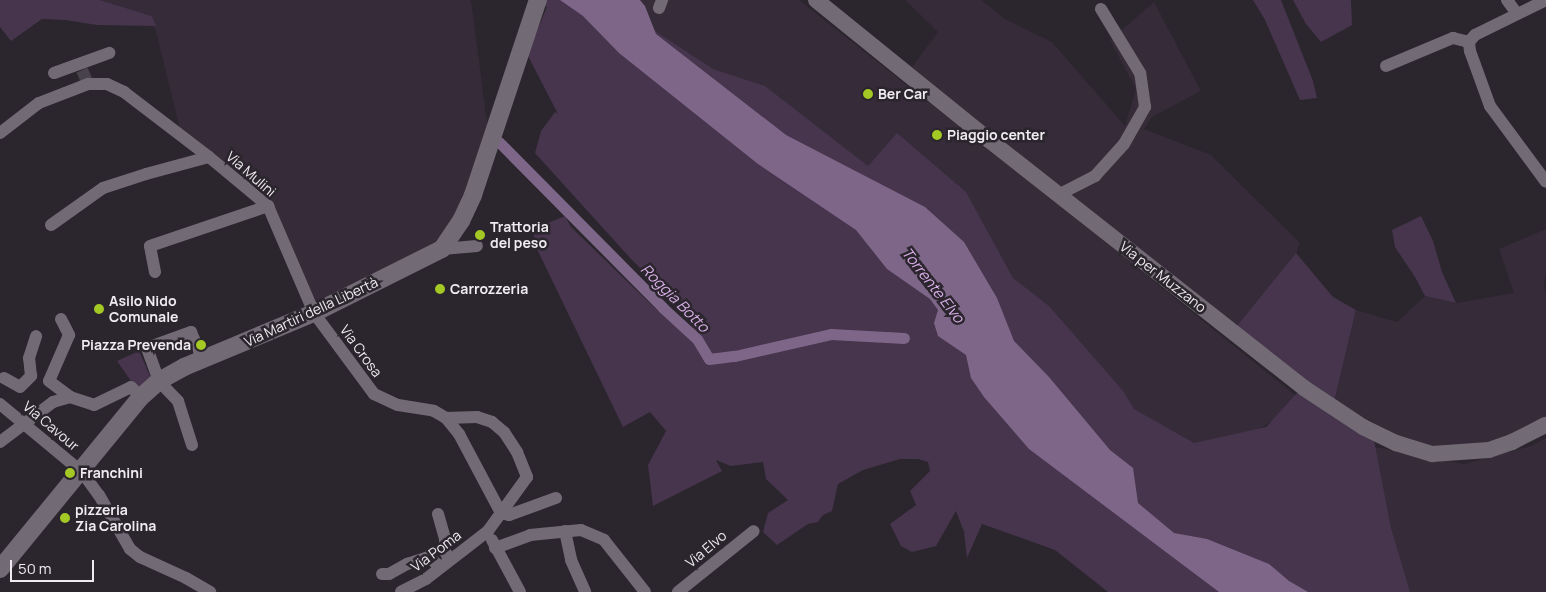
<!DOCTYPE html>
<meta charset="utf-8">
<style>
body{margin:0}
#map{position:relative;width:1546px;height:592px;overflow:hidden;background:#2b252d;font-family:Manrope,sans-serif}
div>[style]{position:absolute}
[style*='--x']{left:calc(var(--x)*1px);top:calc(var(--y)*1px);width:calc(var(--w)*1px);rotate:calc(var(--a)*1deg)}
.built>*{inset:0;background:#352b39}
.green>*{inset:0;background:#46354d}
.water>*{inset:0;background:#7e6688}
.canal>*{height:11px;margin:-5.5px;padding:0 5.5px;transform-origin:5.5px;border-radius:5.5px;background:#7e6688}
.minor-tunnel>*{height:12px;margin-top:-6px;transform-origin:0;background:repeating-linear-gradient(90deg,#48434a 0 12px,transparent 0 18px)}
.minor>*{height:12px;margin:-6px;padding:0 6px;transform-origin:6px;border-radius:6px;background:#726b75}
.tertiary>*{height:16px;margin:-8px;padding:0 8px;transform-origin:8px;border-radius:8px;background:#726b75}
.secondary>*{height:18px;margin:-9px;padding:0 9px;transform-origin:9px;border-radius:9px;background:#726b75}
.dots>*{width:14px;height:14px;translate:-50% -50%;box-sizing:border-box;border:2px solid #2b252d;border-radius:50%}
span{translate:-50% -50%;white-space:nowrap;text-align:center;line-height:1.15;-webkit-text-stroke:5px #2b252d;paint-order:stroke}
.poi-label{font-size:14px;color:#efebf0;font-weight:700}
.left{translate:0 -50%;text-align:left}
.right{translate:-100% -50%;text-align:right}
.street-label{font-size:14px;color:#efebf0}
.water-label{font-size:15px;color:#d7aee7;font-style:italic}
.scale{position:absolute;left:10px;top:560px;width:84px;height:22px;box-sizing:border-box;border:2px solid #efebf0;border-top:0;padding-left:6px;font-size:15px;line-height:18px;white-space:nowrap;color:#efebf0;-webkit-text-stroke:4px #2b252d;paint-order:stroke}
</style>
<div id="map">
<div class="built">
<div style="clip-path:polygon(100px 0,471px 0,489px 138px,466px 195px,439px 245px,315px 307px,271px 206px,180px 129px,152px 16px)"></div>
<div style="clip-path:polygon(640px 0,799px 0,1084px 225px,1300px 399px,1294px 407px,1250px 435px,1184px 456px,656px 34px,645px 6px)"></div>
<div style="clip-path:polygon(905px 0,981px 0,1005px 19px,1052px 42px,1125px 126px,1136px 89px,1110px 40px,1154px 2px,1201px 91px,1152px 117px,1144px 129px,1211px 155px,1300px 243px,1296px 253px,1236px 327px,973px 119px,912px 67px,938px 32px)"></div>
<div style="clip-path:polygon(1546px 229px,1546px 272px,1544px 285px,1546px 295px,1546px 416px,1488px 445px,1434px 448px,1409px 441px,1334px 402px,1356px 310px,1397px 322px,1425px 296px,1456px 303px,1514px 293px,1499px 249px)"></div>
<div style="clip-path:polygon(1546px 438px,1546px 592px,1404px 592px,1369px 446px,1464px 464px,1531px 446px)"></div>
</div>
<div class="green">
<div style="clip-path:polygon(0 0,100px 0,152px 16px,156px 26px,97px 25px,65px 20px,42px 19px,11px 41px,0 27px)"></div>
<div style="clip-path:polygon(529px 0,620px 0,658px 33px,713px 69px,765px 86px,868px 166px,897px 133px,966px 192px,1013px 278px,1049px 306px,1124px 392px,1134px 409px,1194px 443px,1266px 427px,1297px 393px,1374px 440px,1391px 528px,1410px 592px,1108px 592px,1055px 550px,982px 524px,967px 558px,964px 532px,956px 511px,936px 546px,912px 552px,901px 546px,890px 524px,916px 505px,910px 491px,930px 471px,928px 462px,918px 459px,900px 459px,863px 470px,838px 484px,832px 511px,823px 515px,818px 522px,808px 524px,777px 545px,763px 532px,768px 513px,788px 500px,766px 479px,763px 462px,731px 466px,716px 460px,722px 471px,653px 506px,648px 465px,666px 431px,650px 412px,623px 427px,535px 245px,533px 229px,565px 216px,571px 227px,660px 313px,695px 343px,708px 361px,736px 357px,781px 347px,779px 344px,712px 356px,697px 339px,685px 308px,679px 307px,631px 259px,535px 153px,541px 131px,555px 112px,558px 114px,527px 54px,547px 7px)"></div>
<div style="clip-path:polygon(1253px 0,1281px 0,1313px 81px,1317px 98px,1300px 100px,1265px 20px)"></div>
<div style="clip-path:polygon(1293px 0,1351px 0,1352px 25px,1321px 42px,1306px 24px)"></div>
<div style="clip-path:polygon(1421px 216px,1433px 241px,1442px 272px,1456px 303px,1425px 296px,1415px 277px,1395px 247px,1392px 230px)"></div>
<div style="clip-path:polygon(1296px 253px,1333px 297px,1356px 310px,1334px 402px,1236px 327px)"></div>
<div style="clip-path:polygon(139px 351px,151px 378px,138px 391px,117px 361px)"></div>
</div>
<div class="water">
<div style="clip-path:polygon(560px 0,640px 0,645px 6px,656px 34px,786px 135px,925px 207px,964px 242px,997px 298px,1014px 341px,1049px 377px,1110px 450px,1133px 468px,1138px 503px,1174px 533px,1207px 539px,1269px 564px,1289px 581px,1308px 592px,1219px 592px,1029px 449px,984px 397px,971px 378px,966px 355px,938px 336px,934px 323px,938px 310px,930px 299px,887px 269px,856px 230px,758px 164px,619px 53px,583px 16px)"></div>
</div>
<div class="canal">
<div style="--x:499;--y:142;--w:233;--a:45.3"></div>
<div style="--x:663;--y:308;--w:46;--a:42.4"></div>
<div style="--x:697;--y:339;--w:23;--a:59"></div>
<div style="--x:709;--y:359;--w:26;--a:-7"></div>
<div style="--x:735;--y:356;--w:98;--a:-12.9"></div>
<div style="--x:831;--y:334;--w:73;--a:3.1"></div>
</div>
<div class="minor-tunnel">
<div style="--x:82;--y:70;--w:12;--a:66"></div>
</div>
<div class="minor">
<div style="--x:1507;--y:0;--w:17;--a:54"></div>
<div style="--x:1546;--y:0;--w:79;--a:153.8"></div>
<div style="--x:1475;--y:35;--w:9;--a:131"></div>
<div style="--x:1469;--y:42;--w:9;--a:84"></div>
<div style="--x:1470;--y:51;--w:59;--a:70"></div>
<div style="--x:1490;--y:106;--w:94;--a:53.6"></div>
<div style="--x:659;--y:8;--w:9;--a:-69"></div>
<div style="--x:1386;--y:66;--w:73;--a:-22.7"></div>
<div style="--x:1453;--y:38;--w:16;--a:14"></div>
<div style="--x:54;--y:73;--w:59;--a:-20"></div>
<div style="--x:0;--y:133;--w:49;--a:-37.6"></div>
<div style="--x:39;--y:103;--w:53;--a:-21.2"></div>
<div style="--x:88;--y:84;--w:19;--a:0"></div>
<div style="--x:107;--y:84;--w:19;--a:25"></div>
<div style="--x:124;--y:92;--w:107;--a:37.4"></div>
<div style="--x:209;--y:157;--w:77;--a:39.7"></div>
<div style="--x:268;--y:206;--w:116;--a:66.7"></div>
<div style="--x:314;--y:313;--w:101;--a:53.5"></div>
<div style="--x:374;--y:394;--w:26;--a:25"></div>
<div style="--x:398;--y:405;--w:36;--a:9"></div>
<div style="--x:434;--y:411;--w:14;--a:30"></div>
<div style="--x:446;--y:418;--w:21;--a:51"></div>
<div style="--x:459;--y:434;--w:89;--a:62"></div>
<div style="--x:501;--y:513;--w:22;--a:126"></div>
<div style="--x:488;--y:531;--w:78;--a:142.3"></div>
<div style="--x:426;--y:579;--w:28;--a:153"></div>
<div style="--x:1058;--y:195;--w:42;--a:-27.2"></div>
<div style="--x:1095;--y:176;--w:43;--a:-47.8"></div>
<div style="--x:1124;--y:144;--w:43;--a:-60.4"></div>
<div style="--x:1145;--y:107;--w:34;--a:-98"></div>
<div style="--x:1140;--y:73;--w:75;--a:-121.4"></div>
<div style="--x:51;--y:225;--w:64;--a:-35.4"></div>
<div style="--x:103;--y:188;--w:45;--a:-18"></div>
<div style="--x:146;--y:174;--w:65;--a:-15.1"></div>
<div style="--x:442;--y:249;--w:35;--a:-5"></div>
<div style="--x:155;--y:272;--w:26;--a:-101"></div>
<div style="--x:150;--y:246;--w:125;--a:-18.7"></div>
<div style="--x:61;--y:319;--w:18;--a:63"></div>
<div style="--x:69;--y:335;--w:50;--a:113.5"></div>
<div style="--x:49;--y:381;--w:26;--a:37"></div>
<div style="--x:31;--y:376;--w:18;--a:-96"></div>
<div style="--x:29;--y:358;--w:23;--a:-72"></div>
<div style="--x:4;--y:378;--w:18;--a:29"></div>
<div style="--x:20;--y:387;--w:16;--a:-45"></div>
<div style="--x:0;--y:404;--w:107;--a:39.7"></div>
<div style="--x:82;--y:472;--w:29;--a:54"></div>
<div style="--x:99;--y:495;--w:62;--a:60.1"></div>
<div style="--x:130;--y:549;--w:13;--a:39"></div>
<div style="--x:140;--y:557;--w:51;--a:24.5"></div>
<div style="--x:186;--y:578;--w:28;--a:30"></div>
<div style="--x:446;--y:418;--w:31;--a:-2"></div>
<div style="--x:477;--y:417;--w:16;--a:18"></div>
<div style="--x:492;--y:422;--w:16;--a:40"></div>
<div style="--x:504;--y:432;--w:24;--a:57"></div>
<div style="--x:517;--y:452;--w:27;--a:68"></div>
<div style="--x:527;--y:477;--w:44;--a:125.8"></div>
<div style="--x:0;--y:442;--w:66;--a:-37"></div>
<div style="--x:53;--y:402;--w:18;--a:-16"></div>
<div style="--x:70;--y:397;--w:25;--a:18"></div>
<div style="--x:94;--y:405;--w:41;--a:-25.9"></div>
<div style="--x:131;--y:387;--w:14;--a:45"></div>
<div style="--x:192;--y:445;--w:46;--a:-107.7"></div>
<div style="--x:178;--y:401;--w:28;--a:-134"></div>
<div style="--x:159;--y:381;--w:35;--a:-110"></div>
<div style="--x:147;--y:348;--w:47;--a:-20"></div>
<div style="--x:191;--y:332;--w:30;--a:67"></div>
<div style="--x:501;--y:513;--w:8;--a:14"></div>
<div style="--x:509;--y:515;--w:50;--a:-19.9"></div>
<div style="--x:438;--y:514;--w:26;--a:74"></div>
<div style="--x:445;--y:539;--w:12;--a:90"></div>
<div style="--x:445;--y:551;--w:10;--a:66"></div>
<div style="--x:565;--y:531;--w:30;--a:78"></div>
<div style="--x:571;--y:560;--w:35;--a:66"></div>
<div style="--x:492;--y:540;--w:59;--a:61.7"></div>
<div style="--x:495;--y:548;--w:37;--a:-20"></div>
<div style="--x:530;--y:535;--w:51;--a:-5.6"></div>
<div style="--x:581;--y:530;--w:25;--a:23"></div>
<div style="--x:604;--y:540;--w:66;--a:51.7"></div>
<div style="--x:382;--y:574;--w:7;--a:0"></div>
<div style="--x:389;--y:574;--w:21;--a:-29"></div>
<div style="--x:407;--y:564;--w:22;--a:-18"></div>
<div style="--x:428;--y:557;--w:16;--a:38"></div>
<div style="--x:678;--y:592;--w:97;--a:-38.8"></div>
</div>
<div class="tertiary">
<div style="--x:816;--y:0;--w:223;--a:39"></div>
<div style="--x:989;--y:140;--w:401;--a:38.2"></div>
<div style="--x:1304;--y:388;--w:71;--a:33.5"></div>
<div style="--x:1363;--y:427;--w:37;--a:26"></div>
<div style="--x:1396;--y:443;--w:38;--a:17"></div>
<div style="--x:1432;--y:454;--w:57;--a:-4"></div>
<div style="--x:1489;--y:450;--w:24;--a:-19"></div>
<div style="--x:1512;--y:442;--w:38;--a:-27"></div>
</div>
<div class="secondary">
<div style="--x:0;--y:569;--w:222;--a:-50.7"></div>
<div style="--x:141;--y:397;--w:24;--a:-42"></div>
<div style="--x:159;--y:381;--w:29;--a:-29"></div>
<div style="--x:184;--y:367;--w:141;--a:-22.6"></div>
<div style="--x:314;--y:313;--w:143;--a:-26.6"></div>
<div style="--x:442;--y:249;--w:34;--a:-56"></div>
<div style="--x:461;--y:221;--w:29;--a:-65"></div>
<div style="--x:473;--y:195;--w:206;--a:-71.6"></div>
</div>
<div class="dots">
<div style="left:868px;top:94px;background:#a4c824"></div>
<div style="left:937px;top:135px;background:#a4c824"></div>
<div style="left:480px;top:235px;background:#a4c824"></div>
<div style="left:440px;top:289px;background:#a4c824"></div>
<div style="left:99px;top:309px;background:#a4c824"></div>
<div style="left:201px;top:345px;background:#a4c824"></div>
<div style="left:70px;top:473px;background:#a4c824"></div>
<div style="left:65px;top:518px;background:#a4c824"></div>
</div>
<div class="poi-label">
<span class="left" style="left:878px;top:94px">Ber Car</span>
<span class="left" style="left:947px;top:135px">Piaggio center</span>
<span class="left" style="left:490px;top:235px">Trattoria<br>del peso</span>
<span class="left" style="left:450px;top:289px">Carrozzeria</span>
<span class="left" style="left:109px;top:309px">Asilo Nido<br>Comunale</span>
<span class="right" style="left:191px;top:345px">Piazza Prevenda</span>
<span class="left" style="left:80px;top:473px">Franchini</span>
<span class="left" style="left:75px;top:518px">pizzeria<br>Zia Carolina</span>
</div>
<div class="street-label">
<span style="left:251px;top:174px;rotate:41deg">Via Mulini</span>
<span style="left:1163px;top:277px;rotate:38deg">Via per Muzzano</span>
<span style="left:311px;top:312px;rotate:-25deg">Via Martiri della Libertà</span>
<span style="left:361px;top:351px;rotate:54deg">Via Crosa</span>
<span style="left:51px;top:426px;rotate:40deg">Via Cavour</span>
<span style="left:706px;top:549px;rotate:-40deg">Via Elvo</span>
<span style="left:436px;top:551px;rotate:-37deg">Via Poma</span>
</div>
<div class="water-label">
<span style="left:933px;top:285px;rotate:52deg">Torrente Elvo</span>
<span style="left:675px;top:298px;rotate:45deg">Roggia Botto</span>
</div>
<div class="scale">50 m</div>
</div>
